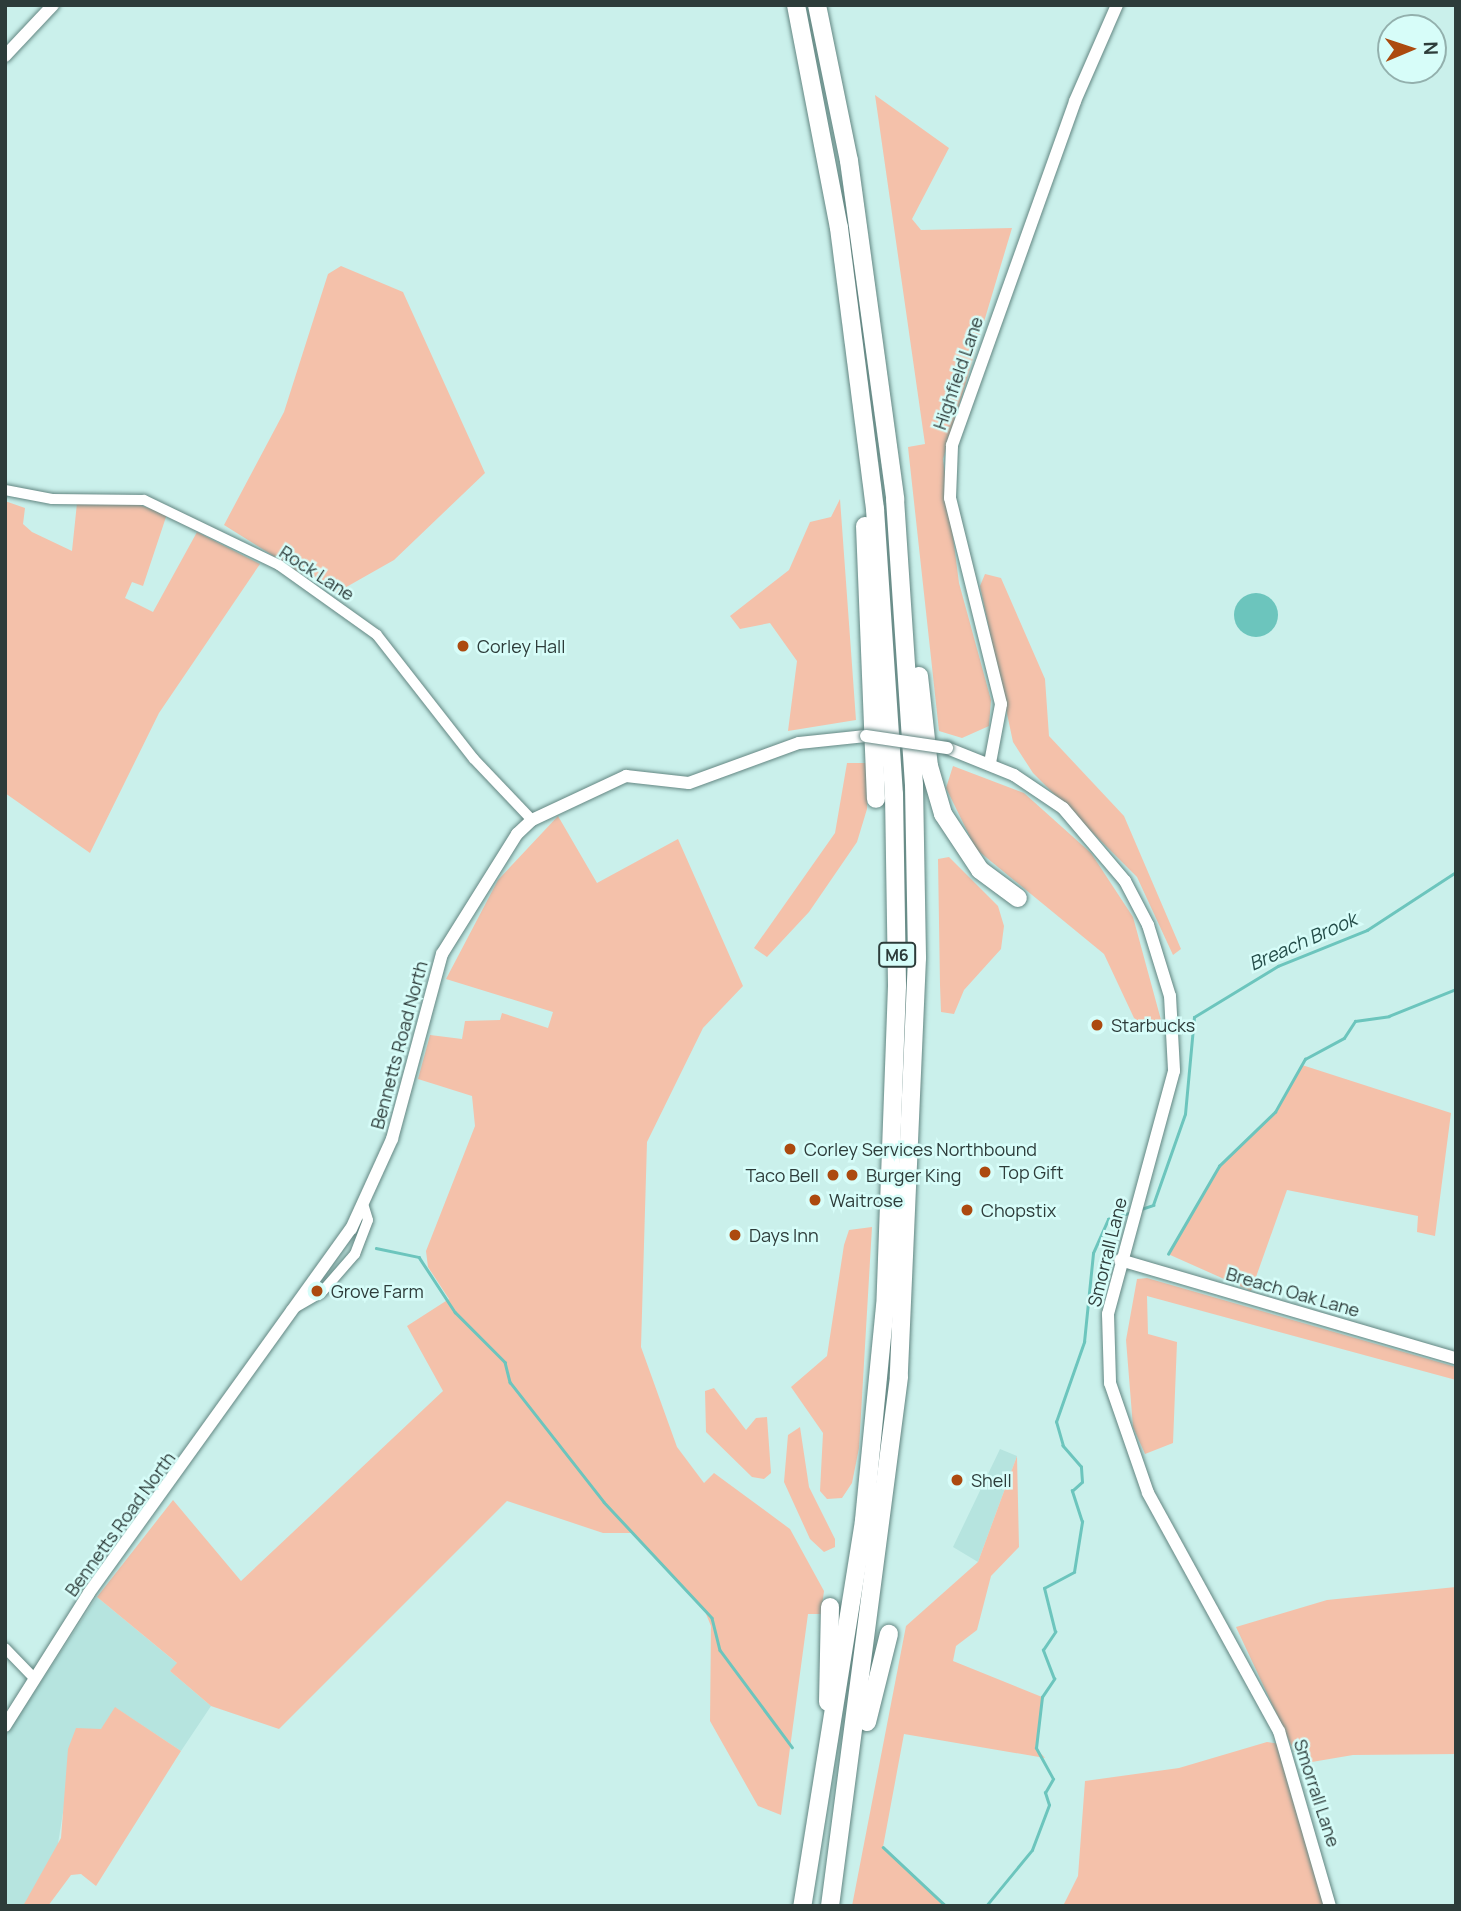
<!DOCTYPE html>
<style>
body{margin:0}
#map{position:relative;width:1461px;height:1911px;overflow:hidden;background:#caf0eb;font-family:Manrope,sans-serif}
div>[style]{position:absolute}
[style*='--x']{left:calc(var(--x)*1px);top:calc(var(--y)*1px);width:calc(var(--w)*1px);rotate:calc(var(--a)*1deg)}
.built>*{inset:0;background:#b6e4df}
.green>*{inset:0;background:#f4c1aa}
.water>*{inset:0;background:#6cc5bd}
.round{border-radius:50%}
.stream>*{height:2.5px;margin:-1.25px;padding:0 1.25px;transform-origin:1.25px;border-radius:1.25px;background:#6cc5bd}
.roads{filter:drop-shadow(0 0 2px #638682) drop-shadow(0 0 2px #638682)}
.street>*{height:10px;margin:-5px;padding:0 5px;transform-origin:5px;border-radius:5px;background:#fff}
.secondary>*{height:12px;margin:-6px;padding:0 6px;transform-origin:6px;border-radius:6px;background:#fff}
.highway>*{height:18px;margin:-9px;padding:0 9px;transform-origin:9px;border-radius:9px;background:#fff}
.bridges{filter:drop-shadow(0 0 2px #638682) drop-shadow(0 0 2px #638682)}
.secondary-bridge>*{height:12px;margin:-6px;padding:0 6px;transform-origin:6px;border-radius:6px;background:#fff}
.dots>*{width:19px;height:19px;translate:-50% -50%;box-sizing:border-box;border:4px solid #d7fdf9;border-radius:50%}
span{translate:-50% -50%;white-space:nowrap;text-align:center;line-height:1.15;-webkit-text-stroke:5px #d7fdf9;paint-order:stroke}
.shield-label span{padding:2px 5px;background:#d7fdf9;border:2px solid;border-radius:5px;-webkit-text-stroke-width:0}
.shield-label{font-size:16px;color:#2d3c3a;font-weight:700}
.street-label{font-size:18px;color:#2d3c3a}
.poi-label{font-size:18px;color:#2d3c3a}
.left{translate:0 -50%;text-align:left}
.right{translate:-100% -50%;text-align:right}
.water-label{font-size:19px;color:#244d49;font-style:italic}
.frame{position:absolute;inset:0;border:7px solid #2d3c3a;pointer-events:none}
.north{position:absolute;left:1377px;top:14px;width:70px;height:70px;box-sizing:border-box;background:#d7fdf9;border:2px solid #93b0ad;border-radius:50%;rotate:88deg;font-size:19px;font-weight:700;line-height:28px;text-align:center;color:#2d3c3a}
.north::after{content:'';display:block;margin:auto;width:24px;height:32px;background:#ac4a0f;clip-path:polygon(50% 0,100% 100%,50% 72%,0 100%)}
</style>
<div id="map">
<div class="built">
<div style="clip-path:polygon(1000px 1449px,1017px 1456px,978px 1562px,953px 1547px)"></div>
<div style="clip-path:polygon(97px 1597px,178px 1664px,170px 1671px,211px 1706px,181px 1751px,116px 1708px,65px 1800px,48px 1906px,5px 1906px,5px 1737px)"></div>
</div>
<div class="green">
<div style="clip-path:polygon(875px 95px,949px 148px,912px 219px,921px 230px,1012px 228px,943px 459px,959px 583px,991px 700px,989px 726px,962px 738px,939px 731px,908px 447px,925px 444px)"></div>
<div style="clip-path:polygon(341px 266px,403px 292px,485px 473px,394px 560px,334px 594px,224px 525px,284px 412px,328px 274px)"></div>
<div style="clip-path:polygon(840px 499px,856px 720px,788px 731px,797px 661px,770px 623px,740px 629px,730px 616px,789px 570px,810px 522px,831px 517px)"></div>
<div style="clip-path:polygon(5px 501px,25px 508px,23px 524px,32px 532px,72px 551px,77px 503px,130px 502px,167px 514px,143px 586px,132px 582px,125px 598px,153px 612px,197px 532px,260px 564px,159px 713px,90px 853px,5px 793px)"></div>
<div style="clip-path:polygon(985px 574px,1001px 578px,1045px 679px,1049px 736px,1124px 816px,1181px 949px,1173px 955px,1137px 877px,1033px 773px,1013px 742px,980px 586px)"></div>
<div style="clip-path:polygon(847px 763px,869px 763px,867px 809px,857px 842px,809px 912px,767px 957px,754px 948px,835px 833px)"></div>
<div style="clip-path:polygon(953px 766px,1024px 793px,1091px 853px,1133px 917px,1161px 1020px,1155px 1031px,1134px 1018px,1104px 954px,976px 849px,946px 788px)"></div>
<div style="clip-path:polygon(558px 816px,597px 883px,678px 839px,743px 986px,703px 1028px,647px 1142px,641px 1347px,677px 1447px,704px 1483px,714px 1473px,790px 1529px,824px 1591px,821px 1614px,808px 1614px,781px 1815px,758px 1806px,710px 1721px,711px 1626px,704px 1609px,634px 1533px,603px 1533px,507px 1501px,279px 1729px,211px 1706px,170px 1671px,177px 1663px,97px 1597px,173px 1500px,241px 1581px,443px 1391px,407px 1326px,449px 1299px,428px 1267px,426px 1251px,475px 1126px,472px 1096px,418px 1079px,430px 1035px,462px 1039px,465px 1021px,500px 1020px,502px 1013px,548px 1028px,553px 1012px,446px 979px,498px 880px)"></div>
<div style="clip-path:polygon(949px 857px,998px 906px,1004px 926px,1001px 949px,964px 990px,954px 1014px,941px 1012px,940px 985px,938px 859px)"></div>
<div style="clip-path:polygon(1302px 1065px,1451px 1113px,1435px 1236px,1417px 1232px,1418px 1216px,1287px 1190px,1251px 1291px,1168px 1254px,1219px 1166px,1275px 1112px)"></div>
<div style="clip-path:polygon(872px 1227px,859px 1448px,852px 1483px,842px 1498px,827px 1499px,820px 1491px,823px 1433px,791px 1387px,827px 1356px,844px 1245px,849px 1230px)"></div>
<div style="clip-path:polygon(1147px 1278px,1456px 1367px,1456px 1380px,1147px 1296px,1148px 1334px,1177px 1342px,1173px 1443px,1145px 1454px,1133px 1427px,1126px 1340px,1137px 1279px)"></div>
<div style="clip-path:polygon(714px 1388px,746px 1430px,756px 1418px,767px 1417px,771px 1473px,764px 1479px,752px 1477px,706px 1432px,705px 1391px)"></div>
<div style="clip-path:polygon(800px 1427px,809px 1487px,835px 1539px,835px 1547px,824px 1552px,810px 1539px,784px 1482px,788px 1435px)"></div>
<div style="clip-path:polygon(1017px 1456px,1019px 1547px,991px 1576px,977px 1630px,956px 1646px,953px 1661px,1042px 1697px,1036px 1748px,1045px 1758px,904px 1734px,883px 1847px,946px 1906px,852px 1906px,906px 1626px,978px 1562px)"></div>
<div style="clip-path:polygon(1456px 1587px,1456px 1754px,1353px 1755px,1300px 1764px,1236px 1627px,1327px 1600px)"></div>
<div style="clip-path:polygon(115px 1707px,181px 1751px,96px 1886px,81px 1874px,71px 1875px,48px 1906px,23px 1906px,61px 1838px,68px 1749px,76px 1728px,101px 1729px)"></div>
<div style="clip-path:polygon(1267px 1742px,1281px 1744px,1327px 1906px,1063px 1906px,1078px 1876px,1085px 1781px,1179px 1768px)"></div>
</div>
<div class="water">
<div class="round" style="left:1234px;top:593px;width:44px;height:44px"></div>
</div>
<div class="stream">
<div style="--x:1141;--y:1209;--w:13;--a:-18"></div>
<div style="--x:1153;--y:1205;--w:96;--a:-70.6"></div>
<div style="--x:1185;--y:1114;--w:97;--a:-84.7"></div>
<div style="--x:1194;--y:1017;--w:98;--a:-31.3"></div>
<div style="--x:1278;--y:966;--w:96;--a:-22"></div>
<div style="--x:1367;--y:930;--w:106;--a:-33.1"></div>
<div style="--x:376;--y:1248;--w:44;--a:11.8"></div>
<div style="--x:419;--y:1257;--w:66;--a:56.8"></div>
<div style="--x:455;--y:1312;--w:71;--a:45"></div>
<div style="--x:505;--y:1362;--w:21;--a:76"></div>
<div style="--x:510;--y:1382;--w:152;--a:51.9"></div>
<div style="--x:604;--y:1502;--w:158;--a:47"></div>
<div style="--x:712;--y:1618;--w:33;--a:76"></div>
<div style="--x:720;--y:1650;--w:121;--a:53.4"></div>
<div style="--x:1168;--y:1254;--w:102;--a:-59.9"></div>
<div style="--x:1219;--y:1166;--w:78;--a:-44"></div>
<div style="--x:1275;--y:1112;--w:61;--a:-60.5"></div>
<div style="--x:1305;--y:1059;--w:44;--a:-28.3"></div>
<div style="--x:1344;--y:1038;--w:20;--a:-57"></div>
<div style="--x:1355;--y:1021;--w:34;--a:-8"></div>
<div style="--x:1389;--y:1016;--w:72;--a:-21.9"></div>
<div style="--x:883;--y:1847;--w:86;--a:43.1"></div>
<div style="--x:986;--y:1906;--w:72;--a:-50.6"></div>
<div style="--x:1032;--y:1850;--w:48;--a:-69.3"></div>
<div style="--x:1049;--y:1805;--w:13;--a:-108"></div>
<div style="--x:1045;--y:1793;--w:16;--a:-60"></div>
<div style="--x:1053;--y:1779;--w:35;--a:-119"></div>
<div style="--x:1036;--y:1748;--w:51;--a:-83.3"></div>
<div style="--x:1042;--y:1697;--w:22;--a:-56"></div>
<div style="--x:1054;--y:1679;--w:31;--a:-111"></div>
<div style="--x:1043;--y:1650;--w:22;--a:-56"></div>
<div style="--x:1055;--y:1632;--w:45;--a:-104"></div>
<div style="--x:1044;--y:1588;--w:34;--a:-28"></div>
<div style="--x:1074;--y:1572;--w:51;--a:-80.9"></div>
<div style="--x:1082;--y:1522;--w:33;--a:-108"></div>
<div style="--x:1072;--y:1491;--w:13;--a:-42"></div>
<div style="--x:1082;--y:1482;--w:15;--a:-94"></div>
<div style="--x:1081;--y:1467;--w:28;--a:-131"></div>
<div style="--x:1063;--y:1446;--w:25;--a:-106"></div>
<div style="--x:1056;--y:1422;--w:85;--a:-70.7"></div>
<div style="--x:1084;--y:1342;--w:89;--a:-84.2"></div>
<div style="--x:1093;--y:1253;--w:37;--a:-66"></div>
<div style="--x:1108;--y:1219;--w:25;--a:-16"></div>
</div>
<div class="roads">
<div class="street">
<div style="--x:5;--y:490;--w:48;--a:10.8"></div>
<div style="--x:52;--y:499;--w:92;--a:0.6"></div>
<div style="--x:144;--y:500;--w:150;--a:25.7"></div>
<div style="--x:279;--y:565;--w:120;--a:35.5"></div>
<div style="--x:377;--y:635;--w:157;--a:52"></div>
<div style="--x:474;--y:759;--w:84;--a:46.4"></div>
<div style="--x:291;--y:1310;--w:34;--a:-30"></div>
<div style="--x:321;--y:1293;--w:52;--a:-48.9"></div>
<div style="--x:355;--y:1254;--w:36;--a:-69"></div>
<div style="--x:368;--y:1220;--w:14;--a:-107"></div>
<div style="--x:5;--y:1648;--w:40;--a:46"></div>
</div>
<div class="secondary">
<div style="--x:5;--y:56;--w:70;--a:-46.7"></div>
<div style="--x:947;--y:748;--w:72;--a:21.9"></div>
<div style="--x:1014;--y:775;--w:59;--a:34"></div>
<div style="--x:1063;--y:808;--w:96;--a:49.7"></div>
<div style="--x:1125;--y:881;--w:50;--a:62.4"></div>
<div style="--x:1148;--y:925;--w:74;--a:72.8"></div>
<div style="--x:1170;--y:996;--w:75;--a:86.9"></div>
<div style="--x:1174;--y:1071;--w:252;--a:105.2"></div>
<div style="--x:1108;--y:1314;--w:69;--a:88.3"></div>
<div style="--x:1110;--y:1383;--w:116;--a:70.9"></div>
<div style="--x:1148;--y:1493;--w:272;--a:61.2"></div>
<div style="--x:1279;--y:1731;--w:182;--a:73.8"></div>
<div style="--x:990;--y:763;--w:60;--a:-79.4"></div>
<div style="--x:1001;--y:704;--w:212;--a:-103.9"></div>
<div style="--x:950;--y:498;--w:53;--a:-87.8"></div>
<div style="--x:952;--y:445;--w:365;--a:-70.3"></div>
<div style="--x:1075;--y:101;--w:105;--a:-66.4"></div>
<div style="--x:1120;--y:1260;--w:350;--a:16.3"></div>
<div style="--x:5;--y:1726;--w:157;--a:-57.7"></div>
<div style="--x:89;--y:1593;--w:448;--a:-54.3"></div>
<div style="--x:351;--y:1229;--w:99;--a:-65.5"></div>
<div style="--x:392;--y:1139;--w:192;--a:-74.9"></div>
<div style="--x:442;--y:954;--w:142;--a:-58"></div>
<div style="--x:517;--y:834;--w:21;--a:-43"></div>
<div style="--x:532;--y:820;--w:104;--a:-25.1"></div>
<div style="--x:626;--y:776;--w:63;--a:6.3"></div>
<div style="--x:689;--y:783;--w:117;--a:-20"></div>
<div style="--x:799;--y:743;--w:67;--a:-6"></div>
</div>
<div class="highway">
<div style="--x:796;--y:5;--w:227;--a:79.1"></div>
<div style="--x:839;--y:228;--w:283;--a:82.7"></div>
<div style="--x:875;--y:509;--w:286;--a:86.2"></div>
<div style="--x:894;--y:794;--w:192;--a:89.1"></div>
<div style="--x:897;--y:986;--w:320;--a:92.1"></div>
<div style="--x:885;--y:1306;--w:216;--a:95.6"></div>
<div style="--x:864;--y:1521;--w:390;--a:99.1"></div>
<div style="--x:817;--y:5;--w:159;--a:78.4"></div>
<div style="--x:849;--y:161;--w:341;--a:82.2"></div>
<div style="--x:895;--y:499;--w:287;--a:86.2"></div>
<div style="--x:914;--y:785;--w:173;--a:89"></div>
<div style="--x:917;--y:958;--w:419;--a:92.5"></div>
<div style="--x:899;--y:1377;--w:533;--a:97.43"></div>
<div style="--x:865;--y:526;--w:273;--a:87.7"></div>
<div style="--x:919;--y:676;--w:91;--a:83.7"></div>
<div style="--x:929;--y:766;--w:50;--a:73.7"></div>
<div style="--x:943;--y:814;--w:67;--a:56.5"></div>
<div style="--x:980;--y:870;--w:47;--a:36.4"></div>
<div style="--x:828;--y:1702;--w:95;--a:-88.8"></div>
<div style="--x:867;--y:1722;--w:91;--a:-76"></div>
</div>
</div>
<div class="bridges">
<div class="secondary-bridge">
<div style="--x:866;--y:736;--w:82;--a:8.4"></div>
</div>
</div>
<div class="dots">
<div style="left:463px;top:646px;background:#ac4a0f"></div>
<div style="left:1097px;top:1025px;background:#ac4a0f"></div>
<div style="left:790px;top:1149px;background:#ac4a0f"></div>
<div style="left:985px;top:1172px;background:#ac4a0f"></div>
<div style="left:833px;top:1175px;background:#ac4a0f"></div>
<div style="left:852px;top:1175px;background:#ac4a0f"></div>
<div style="left:815px;top:1200px;background:#ac4a0f"></div>
<div style="left:967px;top:1210px;background:#ac4a0f"></div>
<div style="left:735px;top:1235px;background:#ac4a0f"></div>
<div style="left:317px;top:1291px;background:#ac4a0f"></div>
<div style="left:957px;top:1480px;background:#ac4a0f"></div>
</div>
<div class="shield-label">
<span style="left:897px;top:955px">M6</span>
</div>
<div class="street-label">
<span style="left:958px;top:373px;rotate:-71deg">Highfield Lane</span>
<span style="left:317px;top:573px;rotate:33deg">Rock Lane</span>
<span style="left:399px;top:1045px;rotate:-75deg">Bennetts Road North</span>
<span style="left:1107px;top:1252px;rotate:-76deg">Smorrall Lane</span>
<span style="left:1293px;top:1292px;rotate:16deg">Breach Oak Lane</span>
<span style="left:120px;top:1524px;rotate:-54deg">Bennetts Road North</span>
<span style="left:1317px;top:1793px;rotate:72deg">Smorrall Lane</span>
</div>
<div class="poi-label">
<span class="left" style="left:477px;top:646px">Corley Hall</span>
<span class="left" style="left:1111px;top:1025px">Starbucks</span>
<span class="left" style="left:804px;top:1149px">Corley Services Northbound</span>
<span class="left" style="left:999px;top:1172px">Top Gift</span>
<span class="right" style="left:819px;top:1175px">Taco Bell</span>
<span class="left" style="left:866px;top:1175px">Burger King</span>
<span class="left" style="left:829px;top:1200px">Waitrose</span>
<span class="left" style="left:981px;top:1210px">Chopstix</span>
<span class="left" style="left:749px;top:1235px">Days Inn</span>
<span class="left" style="left:331px;top:1291px">Grove Farm</span>
<span class="left" style="left:971px;top:1480px">Shell</span>
</div>
<div class="water-label">
<span style="left:1303px;top:942px;rotate:-24deg">Breach Brook</span>
</div>
<div class="frame"></div>
<div class="north">N</div>
</div>
